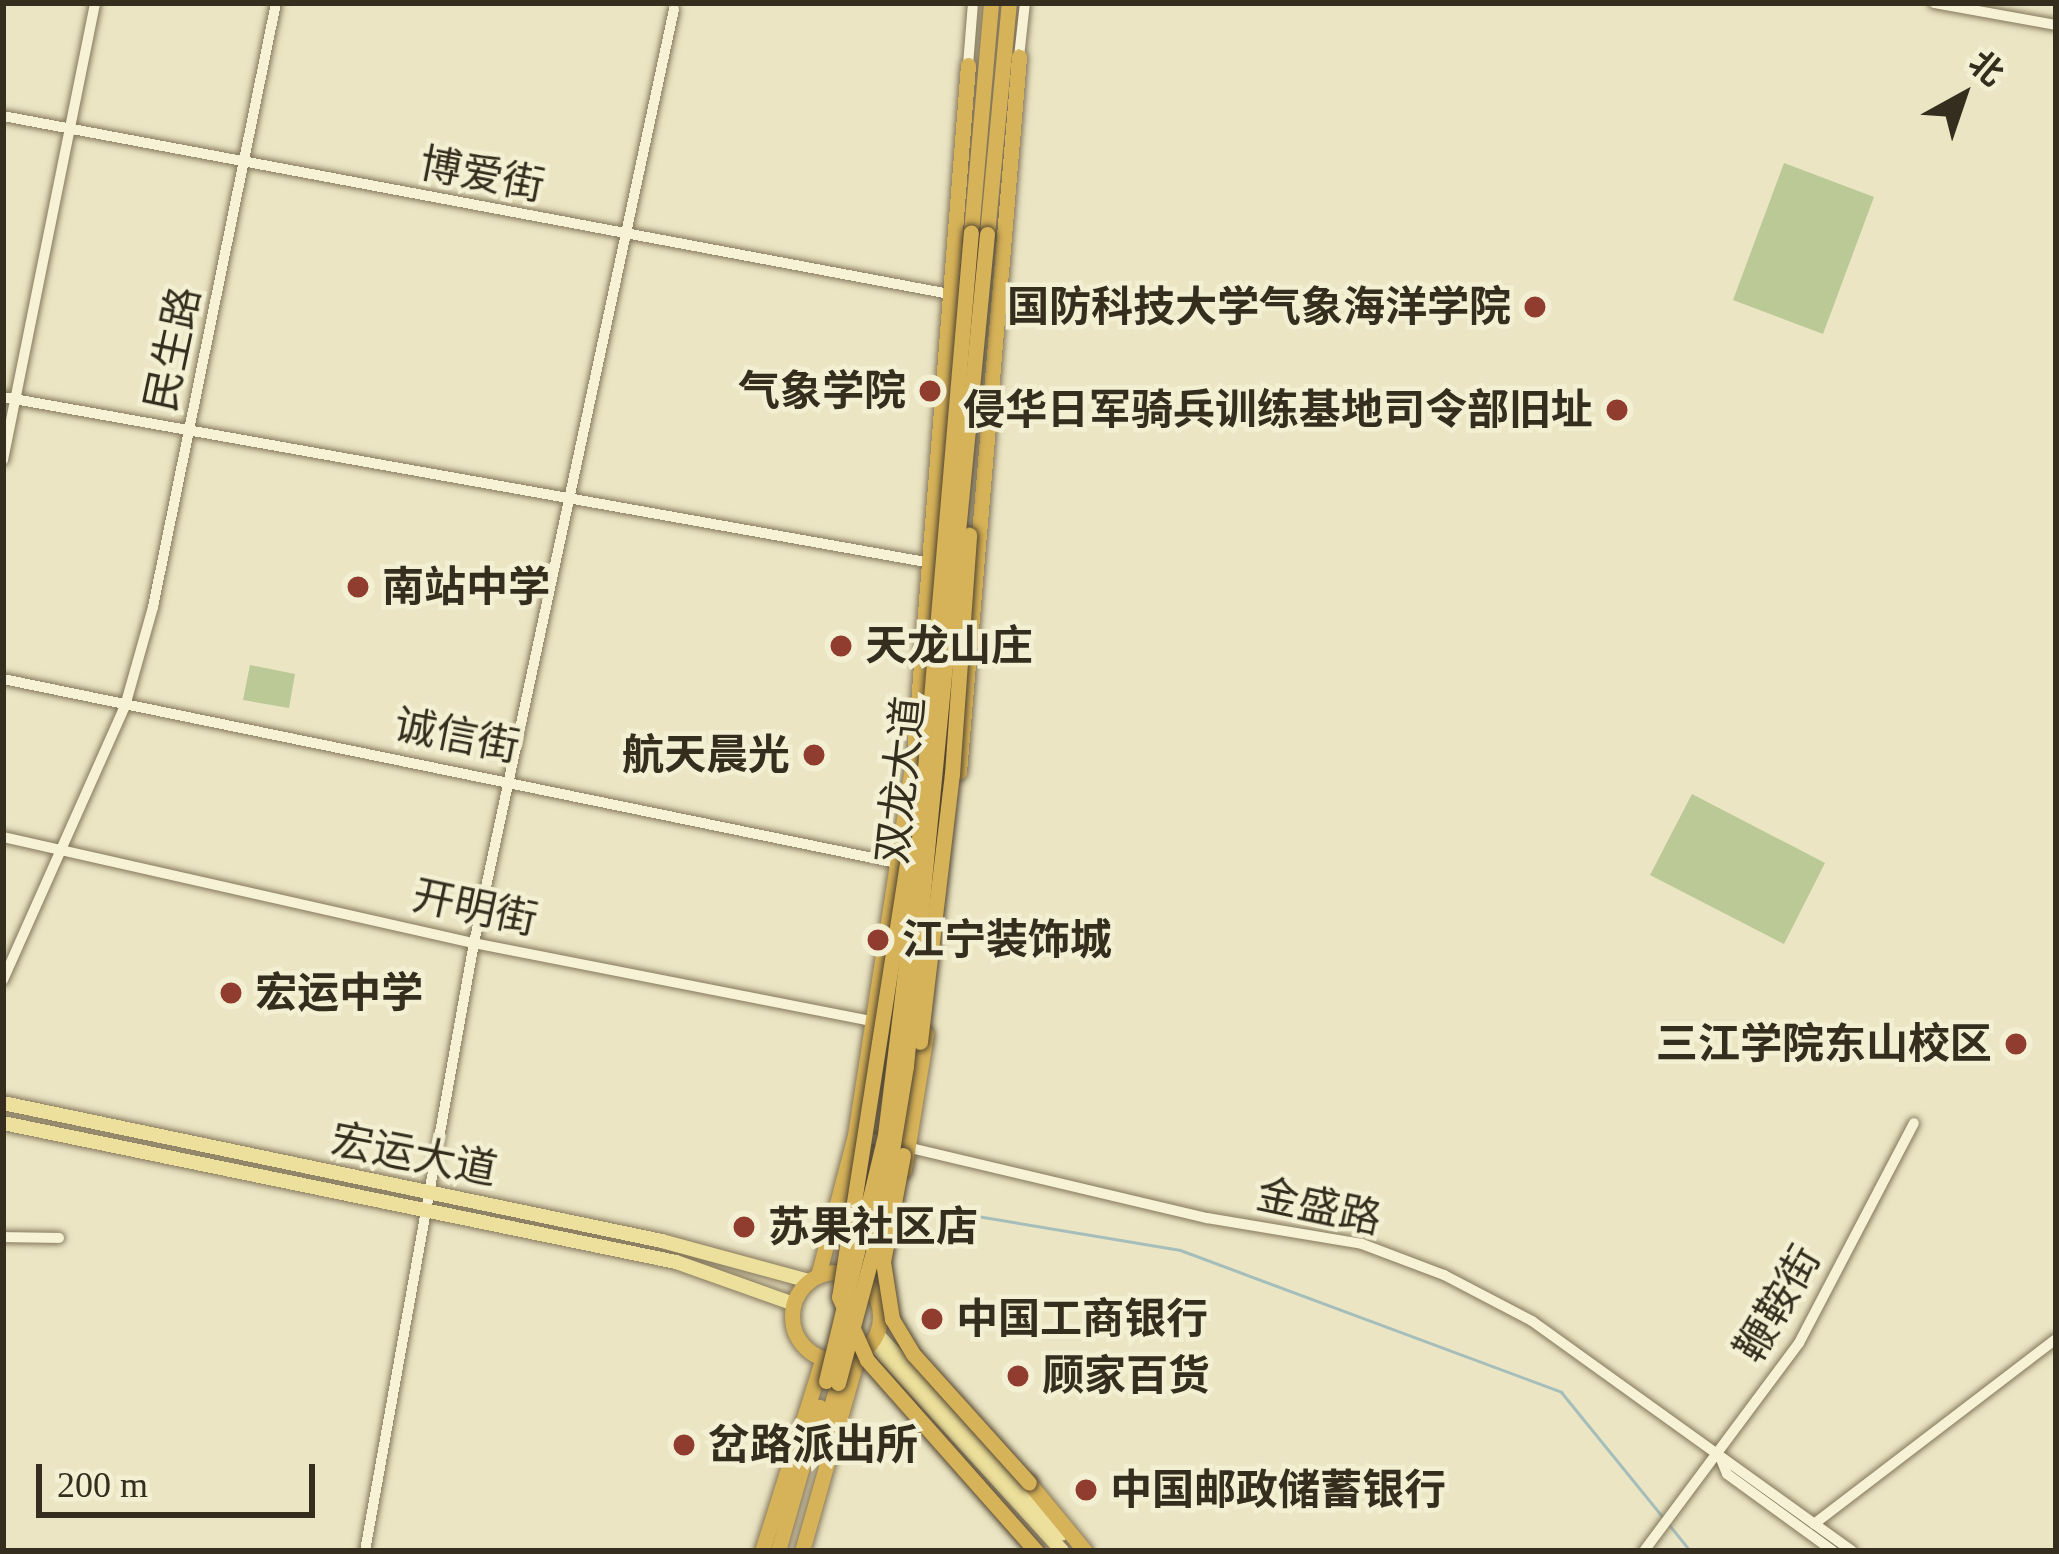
<!DOCTYPE html>
<meta charset="utf-8">
<style>
body{margin:0}
#map{position:relative;width:2059px;height:1554px;overflow:hidden;background:#ebe5c3;font-family:"Times New Roman","Noto Sans SC",serif}
div>[style]{position:absolute}
[style*='--x']{left:calc(var(--x)*1px);top:calc(var(--y)*1px);width:calc(var(--w)*1px);rotate:calc(var(--a)*1deg)}
.green>*{inset:0;background:#bbc997}
.stream>*{height:3px;margin:-1.5px;padding:0 1.5px;transform-origin:1.5px;border-radius:1.5px;background:#a5bebb}
.roads{filter:drop-shadow(0 0 3px #84775b) drop-shadow(0 0 3px #84775b)}
.minor>*{height:10px;margin:-5px;padding:0 5px;transform-origin:5px;border-radius:5px;background:#f7f2d5}
.major>*{height:14px;margin:-7px;padding:0 7px;transform-origin:7px;border-radius:7px;background:#ede09c}
.highway>*{height:15px;margin:-7.5px;padding:0 7.5px;transform-origin:7.5px;border-radius:7.5px;background:#d6b258}
.highway>.ring{margin:-7.5px;padding:0;box-sizing:content-box;background:none;border:15px solid #d6b258;border-radius:50%}
.bridges{filter:drop-shadow(0 0 3px #52452f) drop-shadow(0 0 3px #52452f)}
.highway-bridge>*{height:15px;margin:-7.5px;padding:0 7.5px;transform-origin:7.5px;border-radius:7.5px;background:#d6b258}
.dots>*{width:33px;height:33px;translate:-50% -50%;box-sizing:border-box;border:6px solid #f3efd2;border-radius:50%}
span{translate:-50% -50%;white-space:nowrap;text-align:center;line-height:1.15;-webkit-text-stroke:9px #f3efd2;paint-order:stroke}
.street-label{font-size:42px;color:#352d1e}
.poi-label{font-size:42px;color:#352d1e;font-weight:700}
.right{translate:-100% -50%;text-align:right}
.left{translate:0 -50%;text-align:left}
.frame{position:absolute;inset:0;border:6px solid #352d1e;pointer-events:none}
.north{position:absolute;left:1903px;top:36px;width:120px;height:120px;-webkit-text-stroke:9px #f3efd2;paint-order:stroke;rotate:40deg;font-size:33px;font-weight:700;line-height:48px;text-align:center;color:#352d1e}
.north::after{content:'';display:block;margin:auto;width:42px;height:54px;background:#352d1e;clip-path:polygon(50% 0,100% 100%,50% 72%,0 100%)}
.scale{position:absolute;left:36px;top:1464px;width:279px;height:54px;box-sizing:border-box;border:6px solid #352d1e;border-top:0;padding-left:15px;font-size:36px;line-height:42px;white-space:nowrap;color:#352d1e;-webkit-text-stroke:9px #f3efd2;paint-order:stroke}
</style>
<div id="map">
<div class="green">
<div style="clip-path:polygon(1784px 163px,1874px 197px,1823px 334px,1733px 300px)"></div>
<div style="clip-path:polygon(250px 665px,295px 674px,289px 708px,243px 700px)"></div>
<div style="clip-path:polygon(1692px 794px,1825px 863px,1784px 944px,1650px 875px)"></div>
</div>
<div class="stream">
<div style="--x:917;--y:1206;--w:267;--a:9.5"></div>
<div style="--x:1180;--y:1250;--w:407;--a:20.4"></div>
<div style="--x:1561;--y:1392;--w:205;--a:50.9"></div>
</div>
<div class="roads">
<div class="minor">
<div style="--x:1934;--y:3;--w:124;--a:10.2"></div>
<div style="--x:1019;--y:57;--w:54;--a:-83.7"></div>
<div style="--x:968;--y:65;--w:62;--a:-85.4"></div>
<div style="--x:3;--y:116;--w:964;--a:10.65"></div>
<div style="--x:3;--y:397;--w:943;--a:10.14"></div>
<div style="--x:3;--y:460;--w:466;--a:-78.6"></div>
<div style="--x:3;--y:679;--w:913;--a:11.63"></div>
<div style="--x:3;--y:837;--w:483;--a:12.7"></div>
<div style="--x:474;--y:943;--w:407;--a:11.1"></div>
<div style="--x:3;--y:980;--w:300;--a:-66"></div>
<div style="--x:125;--y:706;--w:103;--a:-74.2"></div>
<div style="--x:153;--y:607;--w:616;--a:-78.49"></div>
<div style="--x:860;--y:1136;--w:357;--a:13.3"></div>
<div style="--x:1207;--y:1218;--w:157;--a:9.5"></div>
<div style="--x:1362;--y:1244;--w:88;--a:20.7"></div>
<div style="--x:1444;--y:1275;--w:99;--a:27.6"></div>
<div style="--x:1532;--y:1321;--w:394;--a:35.7"></div>
<div style="--x:3;--y:1237;--w:56;--a:1"></div>
<div style="--x:1721;--y:1459;--w:16;--a:68"></div>
<div style="--x:1727;--y:1474;--w:131;--a:36"></div>
<div style="--x:1814;--y:1524;--w:305;--a:-37.4"></div>
<div style="--x:365;--y:1551;--w:618;--a:-79.84"></div>
<div style="--x:474;--y:943;--w:955;--a:-77.91"></div>
<div style="--x:1644;--y:1551;--w:259;--a:-53.3"></div>
<div style="--x:1799;--y:1343;--w:248;--a:-62.4"></div>
</div>
<div class="major">
<div style="--x:3;--y:1103;--w:673;--a:11.83"></div>
<div style="--x:662;--y:1241;--w:152;--a:15.2"></div>
<div style="--x:3;--y:1123;--w:687;--a:11.67"></div>
<div style="--x:676;--y:1262;--w:125;--a:19.6"></div>
<div style="--x:877;--y:1334;--w:272;--a:47.2"></div>
<div style="--x:872;--y:1342;--w:282;--a:47.7"></div>
</div>
<div class="highway">
<div style="--x:971;--y:232;--w:230;--a:-85"></div>
<div style="--x:987;--y:234;--w:232;--a:-84.6"></div>
<div style="--x:959;--y:772;--w:718;--a:-85.2"></div>
<div style="--x:904;--y:1170;--w:138;--a:-80.8"></div>
<div class="ring" style="left:792px;top:1272px;width:73px;height:73px"></div>
<div style="--x:818;--y:1276;--w:146;--a:-75.3"></div>
<div style="--x:855;--y:1135;--w:386;--a:-81.2"></div>
<div style="--x:914;--y:754;--w:691;--a:-85.52"></div>
<div style="--x:818;--y:1450;--w:70;--a:-73.4"></div>
<div style="--x:1029;--y:1483;--w:88;--a:50.5"></div>
<div style="--x:762;--y:1551;--w:202;--a:-72.5"></div>
<div style="--x:778;--y:1551;--w:150;--a:-74.1"></div>
<div style="--x:802;--y:1551;--w:204;--a:-74.1"></div>
</div>
</div>
<div class="bridges">
<div class="highway-bridge">
<div style="--x:908;--y:857;--w:445;--a:98.9"></div>
<div style="--x:839;--y:1297;--w:69;--a:66"></div>
<div style="--x:867;--y:1360;--w:255;--a:48.5"></div>
<div style="--x:920;--y:1042;--w:270;--a:-83.2"></div>
<div style="--x:952;--y:774;--w:240;--a:-85.9"></div>
<div style="--x:903;--y:1155;--w:109;--a:100.6"></div>
<div style="--x:883;--y:1262;--w:58;--a:81"></div>
<div style="--x:892;--y:1319;--w:41;--a:59"></div>
<div style="--x:913;--y:1354;--w:173;--a:48"></div>
<div style="--x:826;--y:1381;--w:253;--a:-76.5"></div>
<div style="--x:885;--y:1135;--w:229;--a:-83"></div>
<div style="--x:913;--y:908;--w:678;--a:-85.1"></div>
<div style="--x:838;--y:1383;--w:159;--a:-75.1"></div>
<div style="--x:879;--y:1229;--w:165;--a:-80.6"></div>
<div style="--x:906;--y:1066;--w:836;--a:-84.44"></div>
</div>
</div>
<div class="dots">
<div style="left:1535px;top:307px;background:#903c2e"></div>
<div style="left:930px;top:391px;background:#903c2e"></div>
<div style="left:1617px;top:410px;background:#903c2e"></div>
<div style="left:358px;top:587px;background:#903c2e"></div>
<div style="left:841px;top:646px;background:#903c2e"></div>
<div style="left:814px;top:755px;background:#903c2e"></div>
<div style="left:878px;top:940px;background:#903c2e"></div>
<div style="left:231px;top:993px;background:#903c2e"></div>
<div style="left:2016px;top:1044px;background:#903c2e"></div>
<div style="left:744px;top:1227px;background:#903c2e"></div>
<div style="left:932px;top:1319px;background:#903c2e"></div>
<div style="left:1018px;top:1376px;background:#903c2e"></div>
<div style="left:684px;top:1445px;background:#903c2e"></div>
<div style="left:1086px;top:1490px;background:#903c2e"></div>
</div>
<div class="street-label">
<span style="left:482px;top:175px;rotate:11deg">博爱街</span>
<span style="left:173px;top:349px;rotate:-78deg">民生路</span>
<span style="left:457px;top:736px;rotate:11deg">诚信街</span>
<span style="left:901px;top:780px;rotate:-84deg">双龙大道</span>
<span style="left:475px;top:908px;rotate:12deg">开明街</span>
<span style="left:414px;top:1155px;rotate:11deg">宏运大道</span>
<span style="left:1319px;top:1207px;rotate:12deg">金盛路</span>
<span style="left:1778px;top:1304px;rotate:-60deg">鞭鞍街</span>
</div>
<div class="poi-label">
<span class="right" style="left:1511px;top:307px">国防科技大学气象海洋学院</span>
<span class="right" style="left:906px;top:391px">气象学院</span>
<span class="right" style="left:1593px;top:410px">侵华日军骑兵训练基地司令部旧址</span>
<span class="left" style="left:382px;top:587px">南站中学</span>
<span class="left" style="left:865px;top:646px">天龙山庄</span>
<span class="right" style="left:790px;top:755px">航天晨光</span>
<span class="left" style="left:902px;top:940px">江宁装饰城</span>
<span class="left" style="left:255px;top:993px">宏运中学</span>
<span class="right" style="left:1992px;top:1044px">三江学院东山校区</span>
<span class="left" style="left:768px;top:1227px">苏果社区店</span>
<span class="left" style="left:956px;top:1319px">中国工商银行</span>
<span class="left" style="left:1042px;top:1376px">顾家百货</span>
<span class="left" style="left:708px;top:1445px">岔路派出所</span>
<span class="left" style="left:1110px;top:1490px">中国邮政储蓄银行</span>
</div>
<div class="frame"></div>
<div class="north">北</div>
<div class="scale">200 m</div>
</div>
